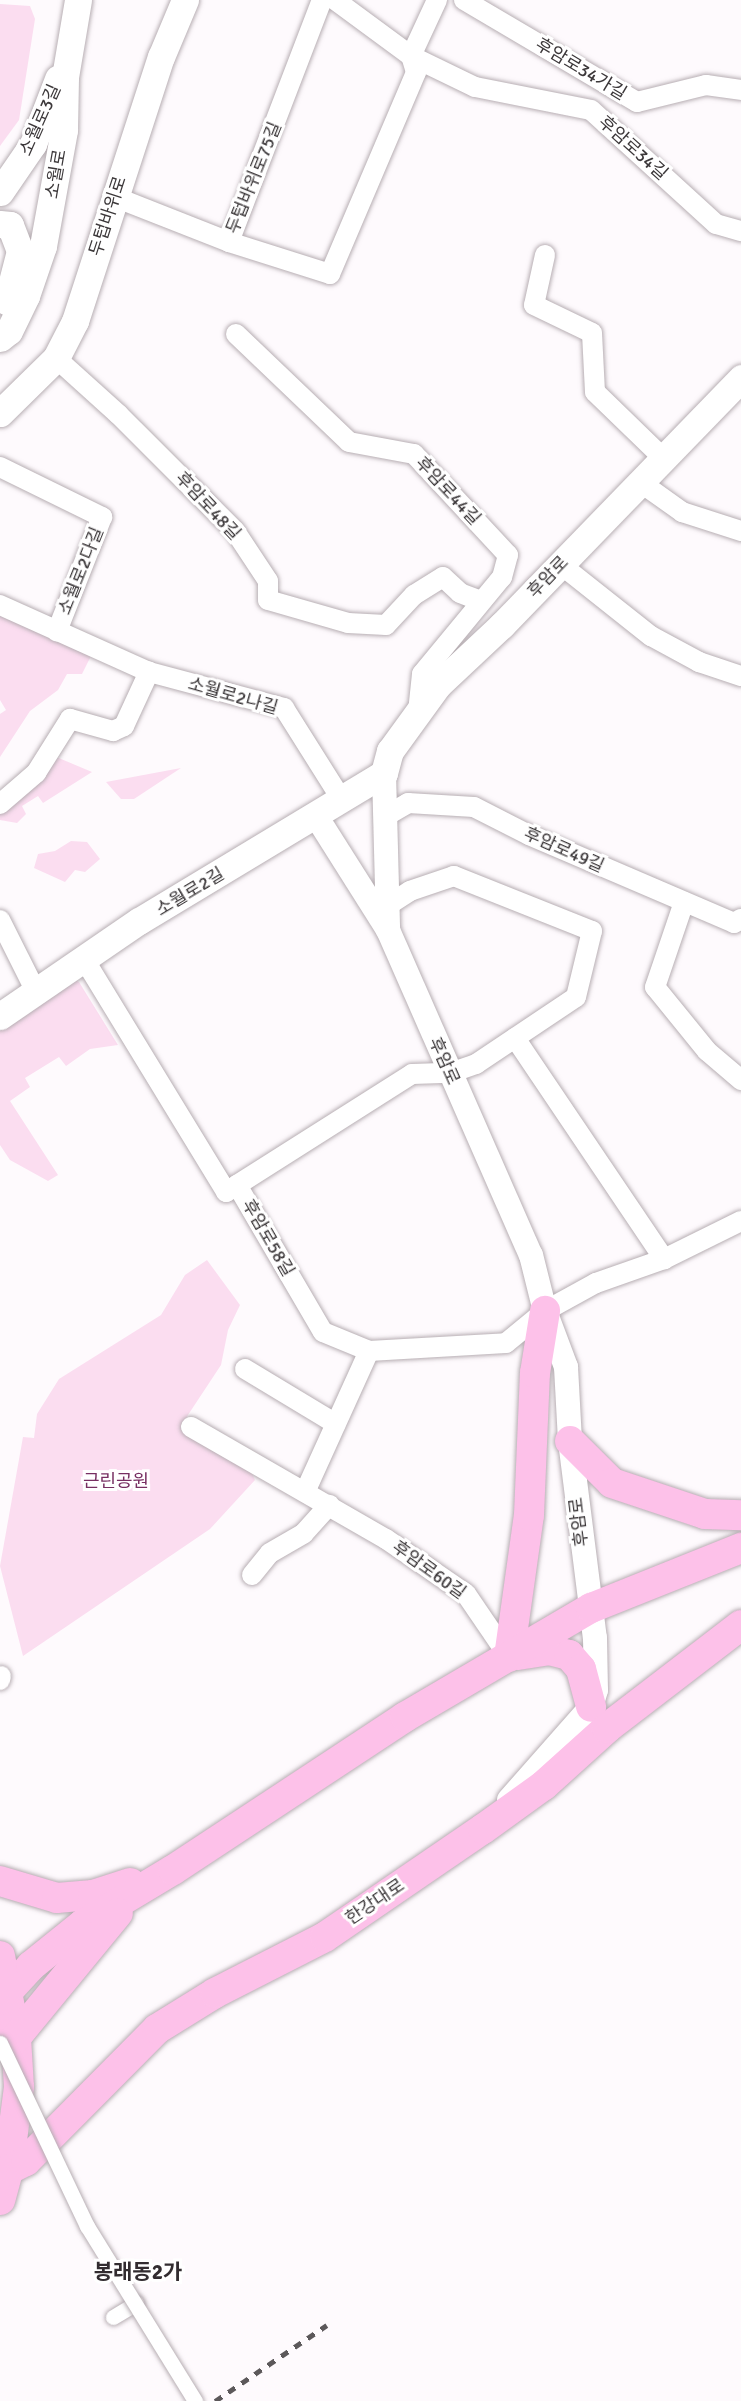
<!DOCTYPE html>
<meta charset="utf-8">
<style>
body{margin:0}
#map{position:relative;width:741px;height:2401px;overflow:hidden;background:#fefafd;font-family:Signika,"Noto Sans KR",sans-serif}
div>[style]{position:absolute}
[style*='--x']{left:calc(var(--x)*1px);top:calc(var(--y)*1px);width:calc(var(--w)*1px);rotate:calc(var(--a)*1deg)}
.green>*{inset:0;background:#fbddf0}
.roads{filter:drop-shadow(0 0 2px #b7aeb3) drop-shadow(0 0 2px #b7aeb3)}
.pedestrian>*{height:15px;margin:-7.5px;padding:0 7.5px;transform-origin:7.5px;border-radius:7.5px;background:#fff}
.minor>*{height:20px;margin:-10px;padding:0 10px;transform-origin:10px;border-radius:10px;background:#fff}
.tertiary>*{height:24px;margin:-12px;padding:0 12px;transform-origin:12px;border-radius:12px;background:#fff}
.secondary>*{height:27px;margin:-13.5px;padding:0 13.5px;transform-origin:13.5px;border-radius:13.5px;background:#fff}
.primary>*{height:30px;margin:-15px;padding:0 15px;transform-origin:15px;border-radius:15px;background:#fdc1e9}
.rail>*{height:4.5px;margin-top:-2.25px;transform-origin:0;background:repeating-linear-gradient(90deg,#5c585a 0 8px,transparent 0 16px)}
.bridges{filter:drop-shadow(0 0 2px #b7aeb3) drop-shadow(0 0 2px #b7aeb3)}
.pedestrian-bridge>*{height:15px;margin:-7.5px;padding:0 7.5px;transform-origin:7.5px;border-radius:7.5px;background:#fff}
span{translate:-50% -50%;white-space:nowrap;text-align:center;line-height:1.15;-webkit-text-stroke:6px #fff;paint-order:stroke}
.street-label{font-size:18px;color:#3c383a}
.park-label{font-size:18px;color:#772f62}
.quarter-label{font-size:21px;color:#322c30;font-weight:700}
</style>
<div id="map">
<div class="green">
<div style="clip-path:polygon(0 4px,30px 6px,35px 19px,19px 120px,0 146px)"></div>
<div style="clip-path:polygon(0 607px,93px 652px,82px 674px,67px 674px,58px 690px,30px 711px,0 757px,0 714px,6px 710px,0 700px)"></div>
<div style="clip-path:polygon(54px 756px,92px 772px,43px 803px,38px 796px,22px 806px,26px 814px,17px 823px,0 820px,0 812px)"></div>
<div style="clip-path:polygon(181px 768px,134px 799px,121px 799px,106px 782px)"></div>
<div style="clip-path:polygon(71px 841px,87px 842px,100px 859px,85px 872px,75px 870px,65px 882px,34px 868px,38px 854px,55px 851px)"></div>
<div style="clip-path:polygon(73px 979px,79px 982px,118px 1045px,90px 1049px,66px 1066px,59px 1057px,25px 1078px,30px 1087px,10px 1101px,58px 1175px,48px 1181px,10px 1160px,0 1145px,0 1027px)"></div>
<div style="clip-path:polygon(207px 1260px,240px 1305px,228px 1330px,221px 1365px,186px 1418px,242px 1451px,255px 1480px,210px 1529px,23px 1656px,0 1566px,23px 1437px,34px 1438px,37px 1414px,59px 1379px,161px 1315px,185px 1275px)"></div>
</div>
<div class="roads">
<div class="pedestrian">
<div style="--x:113;--y:2317;--w:27;--a:-31"></div>
</div>
<div class="minor">
<div style="--x:335;--y:0;--w:94;--a:36.4"></div>
<div style="--x:411;--y:56;--w:71;--a:25.8"></div>
<div style="--x:475;--y:87;--w:118;--a:11.2"></div>
<div style="--x:591;--y:110;--w:169;--a:42.4"></div>
<div style="--x:716;--y:224;--w:26;--a:16"></div>
<div style="--x:464;--y:0;--w:201;--a:30.5"></div>
<div style="--x:637;--y:102;--w:71;--a:-13.8"></div>
<div style="--x:706;--y:85;--w:35;--a:8"></div>
<div style="--x:115;--y:197;--w:123;--a:21.5"></div>
<div style="--x:229;--y:242;--w:259;--a:-69"></div>
<div style="--x:229;--y:242;--w:106;--a:17.6"></div>
<div style="--x:330;--y:274;--w:220;--a:-66.9"></div>
<div style="--x:416;--y:72;--w:17;--a:-107"></div>
<div style="--x:411;--y:56;--w:62;--a:-65.1"></div>
<div style="--x:545;--y:255;--w:51;--a:102.4"></div>
<div style="--x:534;--y:305;--w:64;--a:25.8"></div>
<div style="--x:592;--y:333;--w:59;--a:87.1"></div>
<div style="--x:595;--y:392;--w:95;--a:44.1"></div>
<div style="--x:236;--y:334;--w:156;--a:43.7"></div>
<div style="--x:349;--y:442;--w:66;--a:10.5"></div>
<div style="--x:414;--y:454;--w:138;--a:47.1"></div>
<div style="--x:508;--y:555;--w:23;--a:105"></div>
<div style="--x:502;--y:577;--w:126;--a:129.5"></div>
<div style="--x:422;--y:674;--w:36;--a:96"></div>
<div style="--x:56;--y:358;--w:84;--a:42.1"></div>
<div style="--x:118;--y:414;--w:165;--a:45"></div>
<div style="--x:235;--y:531;--w:60;--a:56.6"></div>
<div style="--x:268;--y:581;--w:19;--a:90"></div>
<div style="--x:268;--y:600;--w:83;--a:16"></div>
<div style="--x:348;--y:623;--w:38;--a:3"></div>
<div style="--x:386;--y:625;--w:41;--a:-47"></div>
<div style="--x:414;--y:595;--w:34;--a:-32"></div>
<div style="--x:443;--y:577;--w:23;--a:43"></div>
<div style="--x:460;--y:593;--w:22;--a:21"></div>
<div style="--x:0;--y:467;--w:114;--a:26.1"></div>
<div style="--x:102;--y:517;--w:123;--a:111.5"></div>
<div style="--x:640;--y:482;--w:52;--a:35.5"></div>
<div style="--x:682;--y:512;--w:62;--a:17.9"></div>
<div style="--x:560;--y:564;--w:116;--a:38.4"></div>
<div style="--x:651;--y:636;--w:55;--a:28.4"></div>
<div style="--x:699;--y:662;--w:44;--a:18.4"></div>
<div style="--x:0;--y:605;--w:163;--a:24.2"></div>
<div style="--x:149;--y:672;--w:140;--a:14.9"></div>
<div style="--x:284;--y:708;--w:109;--a:57.8"></div>
<div style="--x:0;--y:804;--w:48;--a:-40.7"></div>
<div style="--x:36;--y:773;--w:64;--a:-57.8"></div>
<div style="--x:70;--y:719;--w:45;--a:15.6"></div>
<div style="--x:113;--y:731;--w:12;--a:-24"></div>
<div style="--x:124;--y:726;--w:60;--a:-65.2"></div>
<div style="--x:384;--y:817;--w:28;--a:-30"></div>
<div style="--x:408;--y:803;--w:66;--a:3.5"></div>
<div style="--x:474;--y:807;--w:62;--a:27"></div>
<div style="--x:529;--y:835;--w:223;--a:23.2"></div>
<div style="--x:734;--y:923;--w:8;--a:-30"></div>
<div style="--x:684;--y:902;--w:90;--a:108.8"></div>
<div style="--x:655;--y:987;--w:82;--a:50.9"></div>
<div style="--x:707;--y:1051;--w:45;--a:40.5"></div>
<div style="--x:0;--y:920;--w:80;--a:63.4"></div>
<div style="--x:84;--y:959;--w:273;--a:58.6"></div>
<div style="--x:226;--y:1192;--w:13;--a:-32"></div>
<div style="--x:237;--y:1185;--w:170;--a:59.7"></div>
<div style="--x:323;--y:1332;--w:50;--a:22.4"></div>
<div style="--x:369;--y:1351;--w:137;--a:-3.3"></div>
<div style="--x:506;--y:1343;--w:50;--a:-39.4"></div>
<div style="--x:545;--y:1311;--w:58;--a:-28.8"></div>
<div style="--x:596;--y:1283;--w:72;--a:-19.4"></div>
<div style="--x:664;--y:1259;--w:86;--a:-26.3"></div>
<div style="--x:515;--y:1038;--w:267;--a:56"></div>
<div style="--x:237;--y:1185;--w:207;--a:-32.4"></div>
<div style="--x:412;--y:1074;--w:38;--a:-2"></div>
<div style="--x:450;--y:1073;--w:28;--a:-19"></div>
<div style="--x:476;--y:1064;--w:120;--a:-33.8"></div>
<div style="--x:576;--y:997;--w:68;--a:-76.4"></div>
<div style="--x:592;--y:931;--w:149;--a:-158.3"></div>
<div style="--x:454;--y:876;--w:46;--a:161.2"></div>
<div style="--x:410;--y:891;--w:24;--a:147"></div>
<div style="--x:245;--y:1369;--w:106;--a:31.1"></div>
<div style="--x:191;--y:1427;--w:225;--a:29.9"></div>
<div style="--x:386;--y:1539;--w:97;--a:34.5"></div>
<div style="--x:466;--y:1594;--w:76;--a:55.7"></div>
<div style="--x:305;--y:1492;--w:155;--a:-65.6"></div>
<div style="--x:252;--y:1575;--w:28;--a:-51"></div>
<div style="--x:270;--y:1553;--w:39;--a:-30"></div>
<div style="--x:304;--y:1533;--w:38;--a:-48"></div>
<div style="--x:0;--y:1680;--w:4;--a:-76"></div>
</div>
<div class="tertiary">
<div style="--x:384;--y:773;--w:157;--a:88.5"></div>
<div style="--x:388;--y:930;--w:355;--a:66.3"></div>
<div style="--x:531;--y:1255;--w:58;--a:76"></div>
<div style="--x:545;--y:1311;--w:60;--a:69.4"></div>
<div style="--x:566;--y:1367;--w:74;--a:86.9"></div>
<div style="--x:570;--y:1441;--w:199;--a:82.8"></div>
<div style="--x:595;--y:1638;--w:52;--a:88.9"></div>
<div style="--x:596;--y:1690;--w:18;--a:106"></div>
<div style="--x:591;--y:1707;--w:124;--a:131.4"></div>
<div style="--x:316;--y:816;--w:135;--a:57.7"></div>
</div>
<div class="secondary">
<div style="--x:0;--y:192;--w:58;--a:-55.5"></div>
<div style="--x:33;--y:144;--w:70;--a:-69"></div>
<div style="--x:0;--y:224;--w:10;--a:6"></div>
<div style="--x:10;--y:225;--w:28;--a:69"></div>
<div style="--x:20;--y:251;--w:52;--a:104.6"></div>
<div style="--x:0;--y:338;--w:11;--a:-38"></div>
<div style="--x:9;--y:331;--w:39;--a:-64"></div>
<div style="--x:26;--y:296;--w:53;--a:-71.2"></div>
<div style="--x:43;--y:246;--w:118;--a:-79.7"></div>
<div style="--x:64;--y:130;--w:53;--a:-88.9"></div>
<div style="--x:65;--y:77;--w:78;--a:-80.4"></div>
<div style="--x:0;--y:413;--w:78;--a:-44.5"></div>
<div style="--x:56;--y:358;--w:42;--a:-62.8"></div>
<div style="--x:75;--y:321;--w:278;--a:-72"></div>
<div style="--x:161;--y:57;--w:62;--a:-67.2"></div>
<div style="--x:0;--y:1016;--w:168;--a:-34.4"></div>
<div style="--x:139;--y:921;--w:286;--a:-31.1"></div>
<div style="--x:384;--y:773;--w:23;--a:-75"></div>
<div style="--x:390;--y:751;--w:82;--a:-54"></div>
<div style="--x:438;--y:685;--w:88;--a:-43.2"></div>
<div style="--x:502;--y:625;--w:344;--a:-45.9"></div>
</div>
<div class="primary">
<div style="--x:570;--y:1441;--w:59;--a:45"></div>
<div style="--x:612;--y:1483;--w:98;--a:18.4"></div>
<div style="--x:705;--y:1514;--w:36;--a:2"></div>
<div style="--x:518;--y:1655;--w:31;--a:-9"></div>
<div style="--x:549;--y:1650;--w:21;--a:14"></div>
<div style="--x:569;--y:1655;--w:18;--a:49"></div>
<div style="--x:581;--y:1669;--w:39;--a:75"></div>
<div style="--x:509;--y:1657;--w:143;--a:-82"></div>
<div style="--x:529;--y:1515;--w:142;--a:-87.6"></div>
<div style="--x:535;--y:1373;--w:63;--a:-80.8"></div>
<div style="--x:0;--y:1881;--w:59;--a:16.6"></div>
<div style="--x:57;--y:1898;--w:36;--a:-5"></div>
<div style="--x:93;--y:1895;--w:39;--a:-18"></div>
<div style="--x:0;--y:1956;--w:84;--a:79"></div>
<div style="--x:16;--y:2038;--w:49;--a:86.5"></div>
<div style="--x:19;--y:2087;--w:85;--a:97.5"></div>
<div style="--x:8;--y:2171;--w:30;--a:105"></div>
<div style="--x:0;--y:2000;--w:46;--a:-47.6"></div>
<div style="--x:31;--y:1966;--w:67;--a:-38.9"></div>
<div style="--x:83;--y:1924;--w:105;--a:-31"></div>
<div style="--x:173;--y:1870;--w:278;--a:-33.4"></div>
<div style="--x:405;--y:1717;--w:216;--a:-30.4"></div>
<div style="--x:591;--y:1608;--w:162;--a:-21.8"></div>
<div style="--x:8;--y:2047;--w:173;--a:-50.6"></div>
<div style="--x:0;--y:2174;--w:29;--a:-27"></div>
<div style="--x:26;--y:2161;--w:186;--a:-45.2"></div>
<div style="--x:157;--y:2029;--w:68;--a:-31.8"></div>
<div style="--x:215;--y:1993;--w:123;--a:-27"></div>
<div style="--x:325;--y:1937;--w:191;--a:-34.4"></div>
<div style="--x:483;--y:1829;--w:75;--a:-35.8"></div>
<div style="--x:544;--y:1785;--w:85;--a:-42.1"></div>
<div style="--x:607;--y:1728;--w:169;--a:-37.5"></div>
</div>
</div>
<div class="rail">
<div style="--x:215;--y:2401;--w:135;--a:-34.2"></div>
</div>
<div class="bridges">
<div class="pedestrian-bridge">
<div style="--x:0;--y:2043;--w:203;--a:64.6"></div>
<div style="--x:87;--y:2226;--w:206;--a:58.3"></div>
</div>
</div>
<div class="street-label">
<span style="left:581px;top:69px;rotate:31deg">후암로34가길</span>
<span style="left:40px;top:120px;rotate:-66deg">소월로3길</span>
<span style="left:633px;top:148px;rotate:42deg">후암로34길</span>
<span style="left:56px;top:174px;rotate:-80deg">소월로</span>
<span style="left:254px;top:178px;rotate:-68deg">두텁바위로75길</span>
<span style="left:108px;top:216px;rotate:-72deg">두텁바위로</span>
<span style="left:448px;top:491px;rotate:47deg">후암로44길</span>
<span style="left:208px;top:506px;rotate:47deg">후암로48길</span>
<span style="left:81px;top:571px;rotate:-68deg">소월로2다길</span>
<span style="left:548px;top:577px;rotate:-46deg">후암로</span>
<span style="left:233px;top:696px;rotate:16deg">소월로2나길</span>
<span style="left:564px;top:850px;rotate:24deg">후암로49길</span>
<span style="left:190px;top:892px;rotate:-31deg">소월로2길</span>
<span style="left:444px;top:1061px;rotate:66deg">후암로</span>
<span style="left:268px;top:1238px;rotate:60deg">후암로58길</span>
<span style="left:579px;top:1522px;rotate:-97deg">후암로</span>
<span style="left:429px;top:1570px;rotate:36deg">후암로60길</span>
<span style="left:375px;top:1902px;rotate:-34deg">한강대로</span>
</div>
<div class="park-label">
<span style="left:116px;top:1481px">근린공원</span>
</div>
<div class="quarter-label">
<span style="left:138px;top:2272px">봉래동2가</span>
</div>
</div>
